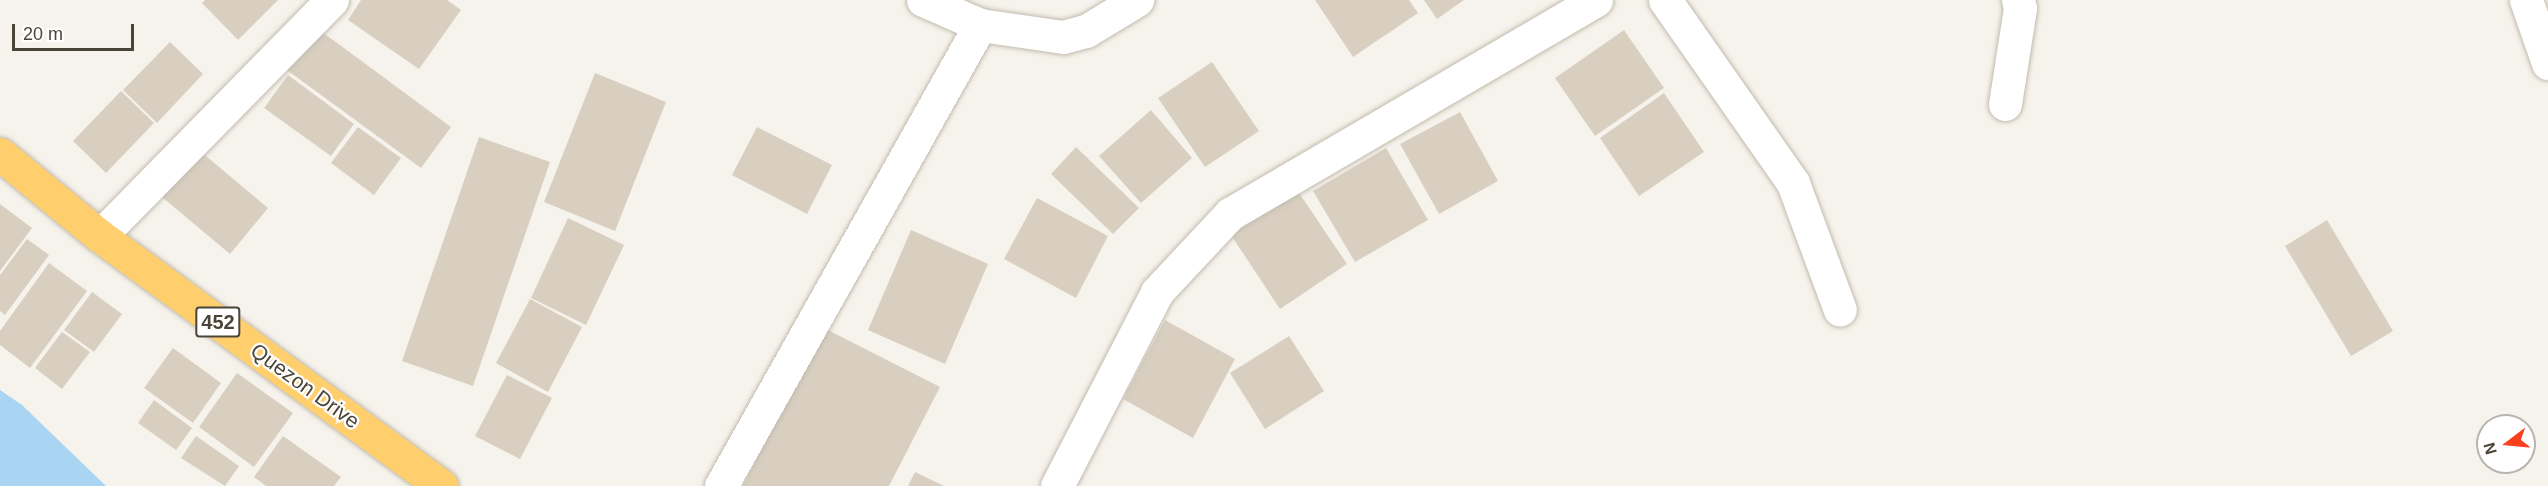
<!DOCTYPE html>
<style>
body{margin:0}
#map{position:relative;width:2548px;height:486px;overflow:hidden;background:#f6f3ec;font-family:Arial,sans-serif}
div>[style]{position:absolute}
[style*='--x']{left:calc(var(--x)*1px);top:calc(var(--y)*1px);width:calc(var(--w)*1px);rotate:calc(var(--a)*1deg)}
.water>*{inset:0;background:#a9d4f2}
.building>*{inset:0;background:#d8cfc1}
.roads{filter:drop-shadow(0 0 2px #c2bbae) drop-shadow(0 0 2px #c2bbae)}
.minor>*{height:33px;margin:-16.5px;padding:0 16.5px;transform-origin:16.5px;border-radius:16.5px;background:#fff}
.highway>*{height:33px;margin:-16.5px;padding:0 16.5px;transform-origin:16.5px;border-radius:16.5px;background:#ffcf6e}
span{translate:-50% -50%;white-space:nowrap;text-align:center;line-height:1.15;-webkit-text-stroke:4.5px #fff;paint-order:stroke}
.shield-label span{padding:2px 4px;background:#fff;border:2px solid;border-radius:4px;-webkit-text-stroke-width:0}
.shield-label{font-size:20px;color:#4b4439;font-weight:700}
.street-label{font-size:21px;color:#4b4439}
.north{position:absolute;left:2476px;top:414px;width:60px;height:60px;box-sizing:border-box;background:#fff;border:2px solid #b7b4b0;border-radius:50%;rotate:254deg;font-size:16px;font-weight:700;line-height:24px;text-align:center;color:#4b4439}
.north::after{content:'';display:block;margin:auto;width:21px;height:27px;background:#fc3f1d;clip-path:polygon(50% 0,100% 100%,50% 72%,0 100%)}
.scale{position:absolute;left:12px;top:24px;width:122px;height:27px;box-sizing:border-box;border:3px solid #4b4439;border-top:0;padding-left:8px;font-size:18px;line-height:21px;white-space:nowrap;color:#4b4439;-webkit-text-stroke:4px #fff;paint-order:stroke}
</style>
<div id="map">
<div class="water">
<div style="clip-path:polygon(0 390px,22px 405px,106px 486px,0 486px)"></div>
</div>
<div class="building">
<div style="clip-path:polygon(205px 0,278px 0,238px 40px,202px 3px)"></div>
<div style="clip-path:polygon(361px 0,447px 0,461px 10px,419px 69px,348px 20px)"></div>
<div style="clip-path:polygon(1315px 0,1409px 0,1418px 13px,1353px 57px)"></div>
<div style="clip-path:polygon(1424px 0,1464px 0,1437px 19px)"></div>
<div style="clip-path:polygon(310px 23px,451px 127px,421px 168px,280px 65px)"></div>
<div style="clip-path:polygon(1624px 30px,1664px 88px,1595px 136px,1555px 78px)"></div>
<div style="clip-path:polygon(170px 42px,203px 74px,157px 123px,123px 90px)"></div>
<div style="clip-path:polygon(1212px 62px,1259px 131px,1205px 167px,1158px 98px)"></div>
<div style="clip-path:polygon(595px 73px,666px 102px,615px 231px,544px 202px)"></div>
<div style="clip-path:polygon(288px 75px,354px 124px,331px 156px,264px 108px)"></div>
<div style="clip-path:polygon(121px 91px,154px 123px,106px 173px,73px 141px)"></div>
<div style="clip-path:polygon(1664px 93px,1704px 152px,1639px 196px,1600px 138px)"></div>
<div style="clip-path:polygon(1151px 110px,1192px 158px,1141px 203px,1099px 156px)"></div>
<div style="clip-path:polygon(1460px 112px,1498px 181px,1439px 214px,1400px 144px)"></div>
<div style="clip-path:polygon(358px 127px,401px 158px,374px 195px,331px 163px)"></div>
<div style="clip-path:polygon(757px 127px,832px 165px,807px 214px,732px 175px)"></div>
<div style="clip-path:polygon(479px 137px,550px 162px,473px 386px,402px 361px)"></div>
<div style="clip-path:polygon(1076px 147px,1139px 208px,1113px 234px,1051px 174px)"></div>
<div style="clip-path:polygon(1386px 148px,1428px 220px,1355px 262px,1313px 191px)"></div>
<div style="clip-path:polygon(200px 151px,268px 208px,230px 254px,162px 197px)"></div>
<div style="clip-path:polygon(1293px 184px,1347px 264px,1280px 309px,1227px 229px)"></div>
<div style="clip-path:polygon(1037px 198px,1108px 236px,1076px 298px,1004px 259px)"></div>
<div style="clip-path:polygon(0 204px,32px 228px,0 271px)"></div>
<div style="clip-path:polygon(568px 218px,624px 245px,586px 325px,531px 298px)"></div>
<div style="clip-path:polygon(2327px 220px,2393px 331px,2351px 356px,2285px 246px)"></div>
<div style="clip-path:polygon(911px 230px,988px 264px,945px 364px,868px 330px)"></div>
<div style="clip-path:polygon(27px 239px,49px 255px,5px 315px,0 311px,0 275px)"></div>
<div style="clip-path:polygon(49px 263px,87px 291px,30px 368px,0 345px,0 331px)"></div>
<div style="clip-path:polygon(92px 292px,122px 314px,94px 352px,64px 330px)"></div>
<div style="clip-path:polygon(530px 299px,582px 327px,548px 392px,496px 363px)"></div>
<div style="clip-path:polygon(1165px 320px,1235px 359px,1193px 438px,1123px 399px)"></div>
<div style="clip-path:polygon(824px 328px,940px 387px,889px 486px,743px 486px)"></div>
<div style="clip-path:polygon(62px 332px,90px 352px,62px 389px,35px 368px)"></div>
<div style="clip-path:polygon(1289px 336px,1324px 391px,1265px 429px,1230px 373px)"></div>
<div style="clip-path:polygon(173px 348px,221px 383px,193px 423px,144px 388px)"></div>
<div style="clip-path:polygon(237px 373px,293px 413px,254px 467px,199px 427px)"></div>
<div style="clip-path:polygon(507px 375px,552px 398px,520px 459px,475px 436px)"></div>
<div style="clip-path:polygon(154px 400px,192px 428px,176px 450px,138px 423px)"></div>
<div style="clip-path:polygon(196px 436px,239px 466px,225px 486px,181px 458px)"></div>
<div style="clip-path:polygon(283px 436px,341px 477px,334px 486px,266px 486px,254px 477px)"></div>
<div style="clip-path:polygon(915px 472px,944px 486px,908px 486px)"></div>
</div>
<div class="roads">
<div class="minor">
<div style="--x:923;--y:0;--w:62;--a:23.7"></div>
<div style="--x:980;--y:25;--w:84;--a:8.2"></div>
<div style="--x:1063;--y:37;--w:24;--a:-15"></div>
<div style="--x:1086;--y:31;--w:60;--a:-31.3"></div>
<div style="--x:1665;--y:0;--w:223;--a:55"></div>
<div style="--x:1793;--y:183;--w:135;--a:69.7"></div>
<div style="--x:2526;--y:0;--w:67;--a:70.8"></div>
<div style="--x:2005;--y:104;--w:97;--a:-81.1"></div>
<div style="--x:2020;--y:8;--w:8;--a:-104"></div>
<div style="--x:100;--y:236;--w:331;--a:-45.5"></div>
<div style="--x:721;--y:486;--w:529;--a:-60.67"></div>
<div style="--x:1057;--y:486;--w:218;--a:-62.7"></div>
<div style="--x:1157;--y:292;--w:107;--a:-46.9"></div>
<div style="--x:1230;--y:214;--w:424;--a:-30.3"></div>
</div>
<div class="highway">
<div style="--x:0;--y:154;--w:129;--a:39.4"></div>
<div style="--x:100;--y:236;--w:423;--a:36.2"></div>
</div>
</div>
<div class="shield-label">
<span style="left:218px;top:322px">452</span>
</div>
<div class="street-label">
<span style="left:305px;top:386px;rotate:36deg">Quezon Drive</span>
</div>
<div class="north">N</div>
<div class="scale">20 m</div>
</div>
